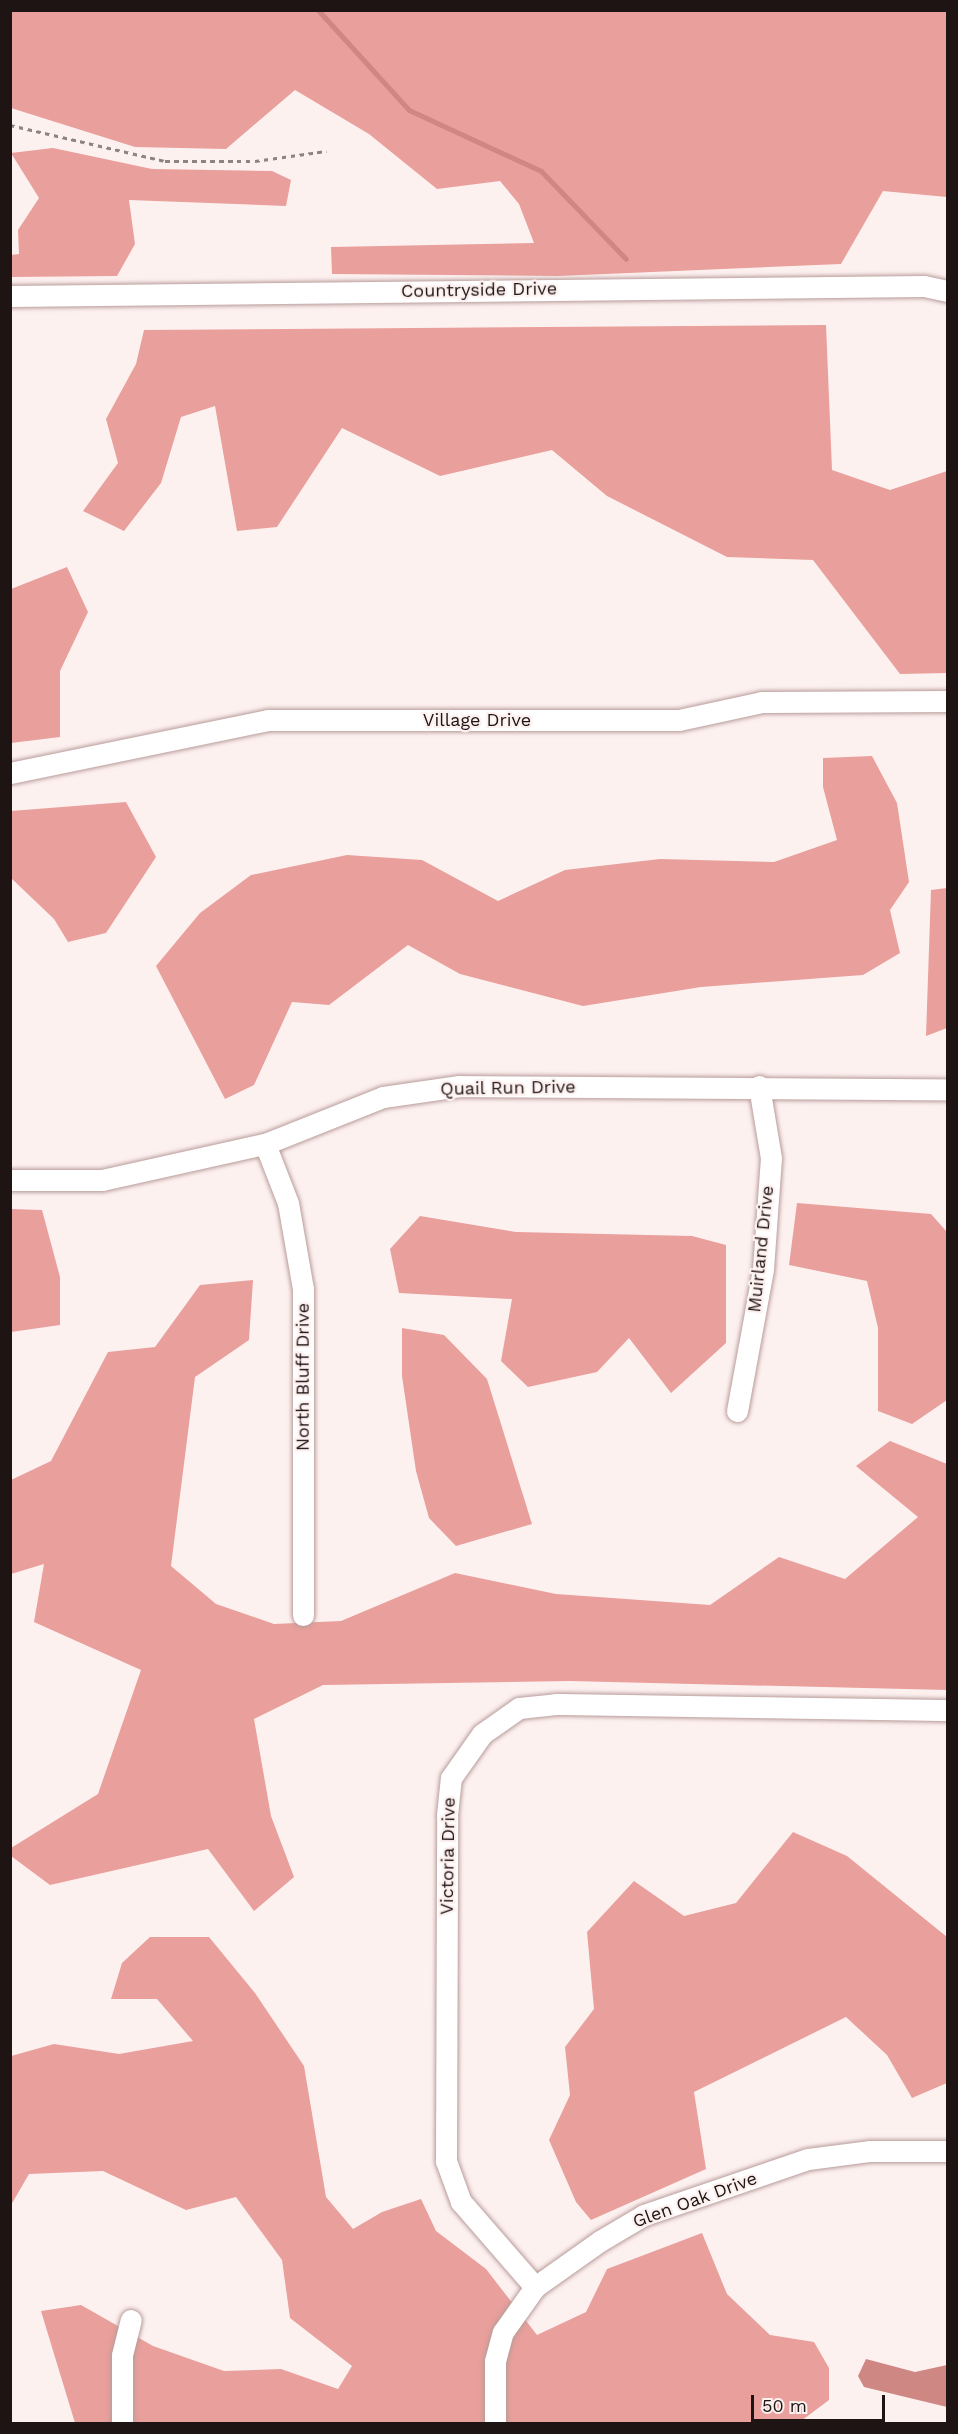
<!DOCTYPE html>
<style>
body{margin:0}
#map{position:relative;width:958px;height:2434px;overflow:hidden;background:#fdf1f0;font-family:"Work Sans",sans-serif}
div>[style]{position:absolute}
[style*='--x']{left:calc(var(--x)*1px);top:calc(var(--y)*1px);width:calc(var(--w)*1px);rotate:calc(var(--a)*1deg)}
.forest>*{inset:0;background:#e99f9b}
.water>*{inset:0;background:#cf8783}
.stream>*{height:5px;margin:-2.5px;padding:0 2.5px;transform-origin:2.5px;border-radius:2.5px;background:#cf8783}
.path>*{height:3px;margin-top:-1.5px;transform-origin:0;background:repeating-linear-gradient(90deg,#8e8382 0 4.5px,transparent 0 9px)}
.roads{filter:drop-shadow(0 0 2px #b89c9a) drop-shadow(0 0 2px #b89c9a)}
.minor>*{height:21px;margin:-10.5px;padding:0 10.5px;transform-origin:10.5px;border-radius:10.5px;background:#fff}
span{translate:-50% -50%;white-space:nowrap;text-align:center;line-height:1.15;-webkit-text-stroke:4.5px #fdf1f0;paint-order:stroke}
.street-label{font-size:18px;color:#1e1413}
.frame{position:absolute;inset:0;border:12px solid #1e1413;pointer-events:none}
.scale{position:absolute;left:751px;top:2395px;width:134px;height:27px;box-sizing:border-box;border:3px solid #1e1413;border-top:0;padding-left:8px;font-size:18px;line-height:21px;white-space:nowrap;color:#1e1413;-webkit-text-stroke:4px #fdf1f0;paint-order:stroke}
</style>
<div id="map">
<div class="forest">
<div style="clip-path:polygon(11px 10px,947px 11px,947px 197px,883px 191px,841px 264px,558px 276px,332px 274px,331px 247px,534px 243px,519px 204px,500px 181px,437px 189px,369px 134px,295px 90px,226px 149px,135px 147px,11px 108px)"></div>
<div style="clip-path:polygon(53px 148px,152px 169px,272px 171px,291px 180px,286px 206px,129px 200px,135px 244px,117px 276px,11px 277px,11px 255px,19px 254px,18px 230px,39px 198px,11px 153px)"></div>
<div style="clip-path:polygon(826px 325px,832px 470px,890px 490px,947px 471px,947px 673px,900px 674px,813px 560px,727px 557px,607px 496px,552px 450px,440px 476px,342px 428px,277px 527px,237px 531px,215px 406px,181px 417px,161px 483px,124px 531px,83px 511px,118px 463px,106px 419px,136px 364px,144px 330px)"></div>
<div style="clip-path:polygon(67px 567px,88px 612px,60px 671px,60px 737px,11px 743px,11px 589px)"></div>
<div style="clip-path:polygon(872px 756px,897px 803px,909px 882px,890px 910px,900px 953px,863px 975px,701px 987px,583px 1006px,460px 974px,408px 945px,329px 1005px,292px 1002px,254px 1085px,225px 1099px,156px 966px,200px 913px,251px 875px,347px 855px,422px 860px,498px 901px,565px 870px,660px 859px,774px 862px,837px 840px,823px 787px,823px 758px)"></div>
<div style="clip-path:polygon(126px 802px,156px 857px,106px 933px,68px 942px,54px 919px,11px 878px,11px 811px)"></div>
<div style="clip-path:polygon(947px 888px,947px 1028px,926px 1036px,931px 890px)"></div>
<div style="clip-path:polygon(797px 1203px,931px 1214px,947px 1232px,947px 1400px,912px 1424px,878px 1411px,878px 1328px,867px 1281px,789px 1265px)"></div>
<div style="clip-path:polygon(11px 1209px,42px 1210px,60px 1277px,60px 1325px,11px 1332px)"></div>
<div style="clip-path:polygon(420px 1216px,516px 1232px,692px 1236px,726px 1245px,726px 1343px,671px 1393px,629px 1338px,597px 1372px,528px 1387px,501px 1361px,512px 1299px,399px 1293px,390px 1249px)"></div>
<div style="clip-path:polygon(253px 1280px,249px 1340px,195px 1377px,171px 1566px,216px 1604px,274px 1624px,341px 1621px,455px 1573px,556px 1594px,710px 1605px,779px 1557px,845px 1579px,918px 1517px,856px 1466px,890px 1441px,947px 1464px,947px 1690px,570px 1681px,323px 1685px,254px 1719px,271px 1816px,294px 1877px,254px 1911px,208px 1849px,50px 1885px,11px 1856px,11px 1848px,98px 1794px,141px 1670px,34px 1622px,44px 1564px,11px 1574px,11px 1480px,51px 1461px,108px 1352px,155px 1347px,200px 1285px)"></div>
<div style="clip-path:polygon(402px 1328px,444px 1335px,487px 1379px,532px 1524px,456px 1546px,429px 1518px,416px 1471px,402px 1376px)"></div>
<div style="clip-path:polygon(793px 1832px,847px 1856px,947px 1937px,947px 2083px,912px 2098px,887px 2055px,846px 2017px,694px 2092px,706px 2169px,591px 2220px,576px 2202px,549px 2140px,570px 2095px,565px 2047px,594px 2009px,587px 1932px,634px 1881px,684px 1916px,736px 1903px)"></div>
<div style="clip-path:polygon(150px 1937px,209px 1937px,255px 1993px,304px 2066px,326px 2197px,353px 2229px,382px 2212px,421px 2199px,436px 2231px,486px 2269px,537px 2335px,586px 2312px,607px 2269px,702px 2233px,727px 2294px,770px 2335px,814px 2342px,829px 2368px,829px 2400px,797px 2424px,75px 2423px,41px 2311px,81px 2305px,153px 2346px,224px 2371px,281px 2369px,338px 2389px,352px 2366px,290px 2318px,282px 2260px,236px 2197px,186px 2210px,103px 2171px,29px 2174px,11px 2205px,11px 2056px,54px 2044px,119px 2054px,193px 2041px,157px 1999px,111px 1999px,122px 1963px)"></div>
</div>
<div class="water">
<div style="clip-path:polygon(866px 2359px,915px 2372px,947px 2365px,947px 2407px,864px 2387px,858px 2376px)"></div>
</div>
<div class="stream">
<div style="--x:318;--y:10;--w:135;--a:47.7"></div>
<div style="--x:409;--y:110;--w:145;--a:24.8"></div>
<div style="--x:541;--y:171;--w:122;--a:46"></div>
</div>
<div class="path">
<div style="--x:10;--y:125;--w:159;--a:13.1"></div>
<div style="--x:165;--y:161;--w:90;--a:0"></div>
<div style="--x:255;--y:161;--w:72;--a:-8"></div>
</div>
<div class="roads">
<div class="minor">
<div style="--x:10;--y:296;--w:914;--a:-0.63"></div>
<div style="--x:924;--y:286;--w:25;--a:12"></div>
<div style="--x:10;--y:773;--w:263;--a:-11.6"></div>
<div style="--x:268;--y:720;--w:411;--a:0"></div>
<div style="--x:679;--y:720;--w:85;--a:-12.2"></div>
<div style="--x:762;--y:702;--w:186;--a:-0.3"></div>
<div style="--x:265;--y:1144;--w:63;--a:68.7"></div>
<div style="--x:288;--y:1203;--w:87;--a:80.1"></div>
<div style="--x:303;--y:1289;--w:326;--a:90"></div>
<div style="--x:10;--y:1180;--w:92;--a:0"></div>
<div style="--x:102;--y:1180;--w:167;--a:-12.5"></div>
<div style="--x:265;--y:1144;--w:127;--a:-21.7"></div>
<div style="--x:383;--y:1097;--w:77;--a:-8.2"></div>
<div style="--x:459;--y:1086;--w:489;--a:0.4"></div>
<div style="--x:737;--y:1411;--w:144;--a:-79.6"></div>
<div style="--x:763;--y:1269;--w:111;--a:-85.9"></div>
<div style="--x:771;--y:1158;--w:73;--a:-99.5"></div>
<div style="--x:535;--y:2287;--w:113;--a:-131"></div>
<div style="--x:461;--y:2202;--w:44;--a:-110.1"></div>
<div style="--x:446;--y:2161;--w:346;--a:-89.8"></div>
<div style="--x:447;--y:1815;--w:37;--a:-84"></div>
<div style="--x:451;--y:1778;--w:54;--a:-54.8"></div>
<div style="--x:482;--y:1734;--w:45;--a:-35.1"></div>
<div style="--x:519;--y:1708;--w:37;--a:-6"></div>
<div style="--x:556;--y:1704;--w:392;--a:0.9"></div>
<div style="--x:122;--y:2424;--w:69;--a:-90"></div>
<div style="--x:122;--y:2355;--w:36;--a:-76"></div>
<div style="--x:495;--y:2424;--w:63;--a:-90"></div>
<div style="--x:495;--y:2361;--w:30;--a:-75"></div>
<div style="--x:503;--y:2332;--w:55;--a:-54.6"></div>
<div style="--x:535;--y:2287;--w:80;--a:-35.3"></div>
<div style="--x:600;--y:2241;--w:51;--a:-30.6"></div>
<div style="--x:644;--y:2215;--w:173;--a:-18.9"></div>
<div style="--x:808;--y:2159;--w:63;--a:-7.4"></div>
<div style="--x:870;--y:2151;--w:78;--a:0"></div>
</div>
</div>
<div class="street-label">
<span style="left:479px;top:290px;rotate:-1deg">Countryside Drive</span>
<span style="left:477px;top:720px">Village Drive</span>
<span style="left:508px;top:1088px;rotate:-1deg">Quail Run Drive</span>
<span style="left:761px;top:1249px;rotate:-84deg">Muirland Drive</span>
<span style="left:303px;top:1377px;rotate:-90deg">North Bluff Drive</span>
<span style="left:448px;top:1856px;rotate:-89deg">Victoria Drive</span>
<span style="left:695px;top:2200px;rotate:-20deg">Glen Oak Drive</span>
</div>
<div class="frame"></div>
<div class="scale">50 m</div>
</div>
